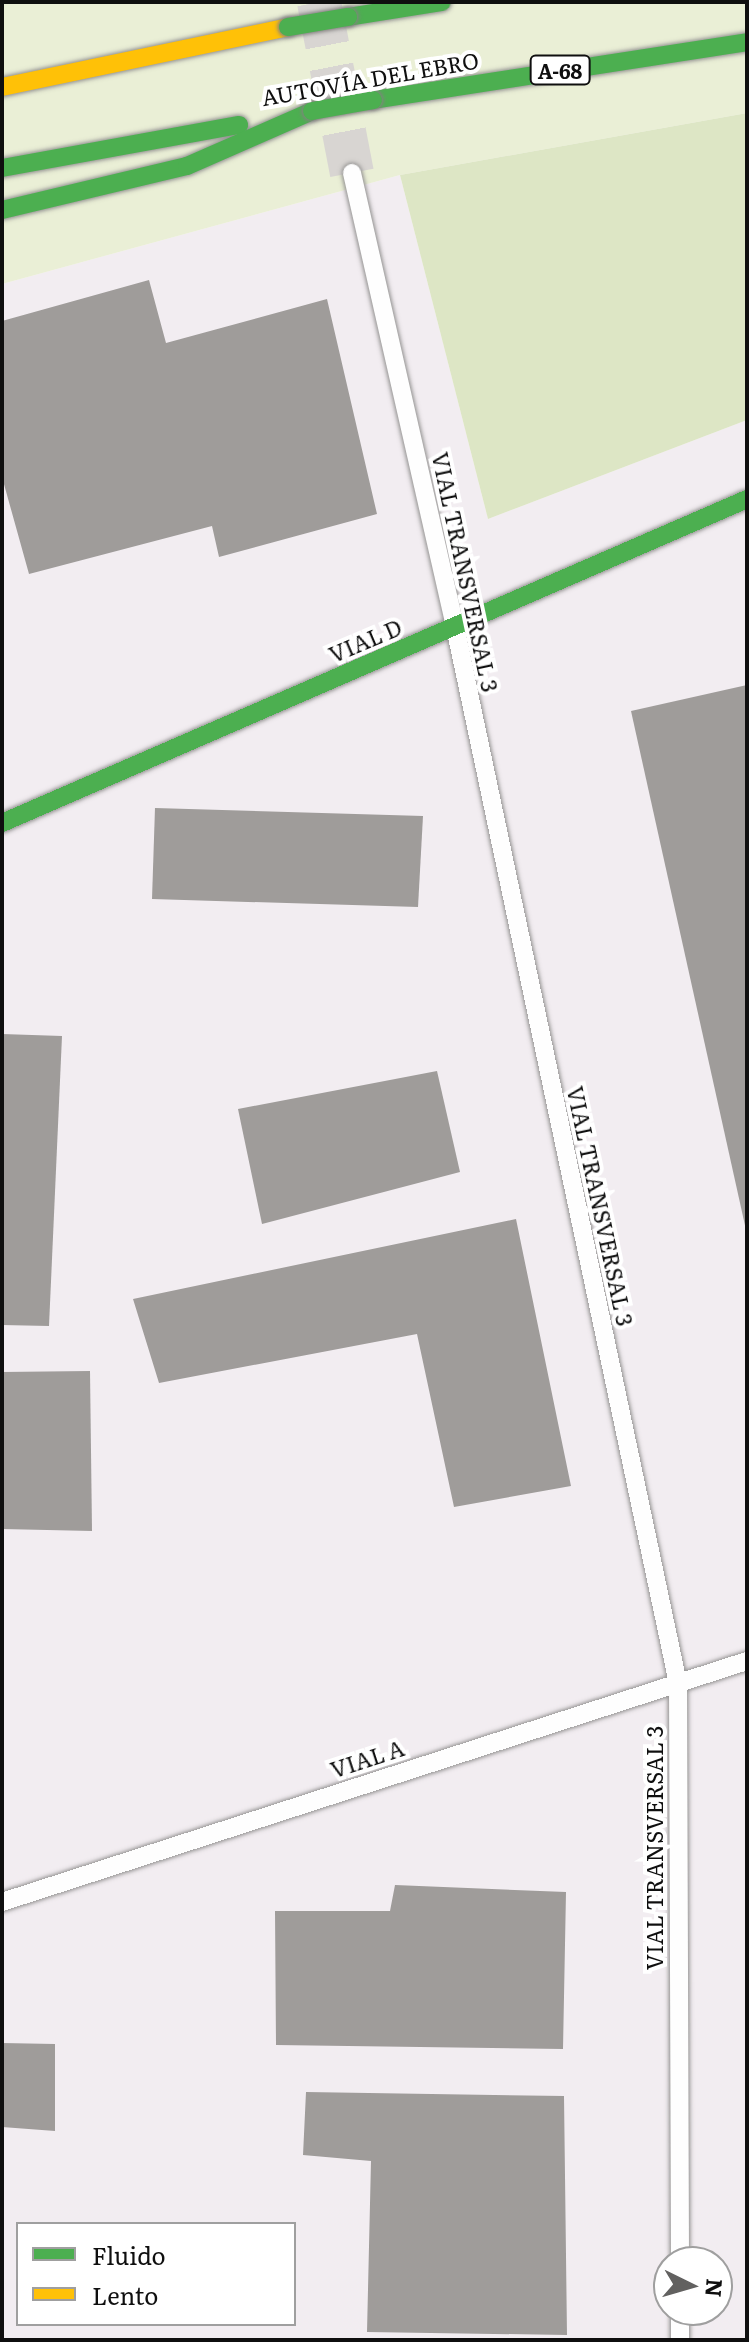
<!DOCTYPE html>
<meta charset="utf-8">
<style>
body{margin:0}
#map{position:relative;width:749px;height:2342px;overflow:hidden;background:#fbf8f5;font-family:Literata,serif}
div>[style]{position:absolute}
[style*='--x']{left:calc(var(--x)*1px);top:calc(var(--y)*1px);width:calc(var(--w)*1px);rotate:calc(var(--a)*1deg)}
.industrial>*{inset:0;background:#f2edf1}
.green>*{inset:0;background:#eaefd6}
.forest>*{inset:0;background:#dde6c5}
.building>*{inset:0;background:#9f9c9a}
.secondary-tunnel>*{height:44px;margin-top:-22px;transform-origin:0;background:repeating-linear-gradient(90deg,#d8d5d2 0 44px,transparent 0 66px)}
.roads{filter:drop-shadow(0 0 2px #959493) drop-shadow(0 0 2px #959493)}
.lane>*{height:18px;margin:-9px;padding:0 9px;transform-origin:9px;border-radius:9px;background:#fefefe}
.fast>*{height:18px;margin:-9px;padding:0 9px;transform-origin:9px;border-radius:9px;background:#4caf50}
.slow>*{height:18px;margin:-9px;padding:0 9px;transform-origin:9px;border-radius:9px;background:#ffc107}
.bridges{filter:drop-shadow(0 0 2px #838180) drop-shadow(0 0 2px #838180)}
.fast-bridge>*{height:18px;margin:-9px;padding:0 9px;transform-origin:9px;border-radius:9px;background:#4caf50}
span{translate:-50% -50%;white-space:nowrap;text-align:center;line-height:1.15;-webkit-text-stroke:8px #fff;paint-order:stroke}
.shield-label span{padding:2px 6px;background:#fff;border:2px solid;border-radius:6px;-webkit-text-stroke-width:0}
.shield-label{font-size:20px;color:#0f0f0f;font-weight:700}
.street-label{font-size:22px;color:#0f0f0f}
.frame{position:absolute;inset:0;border:4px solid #0f0f0f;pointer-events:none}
.legend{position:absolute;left:16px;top:2222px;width:280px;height:104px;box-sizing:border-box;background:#fff;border:2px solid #9f9f9f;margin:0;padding:10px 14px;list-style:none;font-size:24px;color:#0f0f0f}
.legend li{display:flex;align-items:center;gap:16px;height:40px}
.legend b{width:40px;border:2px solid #9f9f9f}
.north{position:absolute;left:653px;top:2246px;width:80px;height:80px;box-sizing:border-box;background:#fff;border:2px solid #9f9f9f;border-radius:50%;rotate:95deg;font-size:22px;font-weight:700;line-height:32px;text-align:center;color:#0f0f0f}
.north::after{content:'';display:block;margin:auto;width:28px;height:36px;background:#626160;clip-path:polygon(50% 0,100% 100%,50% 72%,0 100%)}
</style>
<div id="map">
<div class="industrial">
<div style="clip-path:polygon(evenodd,400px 175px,488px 519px,747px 420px,747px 2340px,2px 2340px,2px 284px,400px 175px,18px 2224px,294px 2224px,294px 2324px,18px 2324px,18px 2224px,400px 175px,669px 2262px,717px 2262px,717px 2310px,669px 2310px,669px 2262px)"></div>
</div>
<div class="green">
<div style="clip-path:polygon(2px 2px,747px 2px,747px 113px,400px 175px,2px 284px)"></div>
</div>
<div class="forest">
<div style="clip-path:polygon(747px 113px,747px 420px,488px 519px,400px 175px)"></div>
</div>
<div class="building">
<div style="clip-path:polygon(149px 280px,166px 343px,327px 299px,377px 514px,219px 557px,212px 526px,29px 574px,2px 477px,2px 321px)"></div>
<div style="clip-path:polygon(747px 685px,747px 1230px,746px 1230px,631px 711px)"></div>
<div style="clip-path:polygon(155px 808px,423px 816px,418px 907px,152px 899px)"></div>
<div style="clip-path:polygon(2px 1034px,62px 1036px,49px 1326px,2px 1325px)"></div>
<div style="clip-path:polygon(437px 1071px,460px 1172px,262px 1224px,238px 1109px)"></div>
<div style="clip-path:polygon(516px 1219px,571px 1486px,454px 1507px,417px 1334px,159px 1383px,133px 1299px)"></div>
<div style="clip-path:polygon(90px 1371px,92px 1531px,2px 1529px,2px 1372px)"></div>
<div style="clip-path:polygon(395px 1885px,566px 1892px,563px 2049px,276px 2045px,275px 1911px,390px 1911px)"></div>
<div style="clip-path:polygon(2px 2043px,55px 2044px,55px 2131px,2px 2127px)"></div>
<div style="clip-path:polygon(306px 2092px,564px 2096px,567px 2335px,367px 2332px,371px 2161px,303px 2155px)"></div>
</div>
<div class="secondary-tunnel">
<div style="--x:319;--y:2;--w:174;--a:79.1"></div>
</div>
<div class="roads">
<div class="lane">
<div style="--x:352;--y:173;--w:466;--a:77.2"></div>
<div style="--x:455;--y:627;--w:1079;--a:78.08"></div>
<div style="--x:678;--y:1683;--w:579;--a:89.8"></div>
<div style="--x:2;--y:1902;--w:783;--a:-17.93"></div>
<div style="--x:680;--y:2310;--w:30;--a:90"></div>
</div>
<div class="fast">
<div style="--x:348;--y:17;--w:95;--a:-9.1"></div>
<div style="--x:373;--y:100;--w:378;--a:-8.8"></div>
<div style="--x:2;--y:168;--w:241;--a:-10.3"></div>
<div style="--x:2;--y:210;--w:190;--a:-13.4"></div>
<div style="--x:187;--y:166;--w:137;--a:-23.7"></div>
<div style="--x:2;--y:823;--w:812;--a:-23.5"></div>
</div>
<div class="slow">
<div style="--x:2;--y:87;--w:292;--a:-11.8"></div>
</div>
</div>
<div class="bridges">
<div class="fast-bridge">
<div style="--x:288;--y:27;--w:61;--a:-9.5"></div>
<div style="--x:312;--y:111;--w:62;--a:-10.2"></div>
</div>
</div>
<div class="shield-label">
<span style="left:560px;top:70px">A-68</span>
</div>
<div class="street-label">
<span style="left:370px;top:78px;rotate:-10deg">AUTOVÍA DEL EBRO</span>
<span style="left:466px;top:572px;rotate:78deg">VIAL TRANSVERSAL 3</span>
<span style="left:365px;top:640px;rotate:-23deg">VIAL D</span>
<span style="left:601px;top:1206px;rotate:78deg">VIAL TRANSVERSAL 3</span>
<span style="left:367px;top:1758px;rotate:-18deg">VIAL A</span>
<span style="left:654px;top:1848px;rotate:-90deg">VIAL TRANSVERSAL 3</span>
</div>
<div class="frame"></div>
<ul class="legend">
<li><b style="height:10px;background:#4caf50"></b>Fluido</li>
<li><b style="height:10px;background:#ffc107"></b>Lento</li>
</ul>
<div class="north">N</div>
</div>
